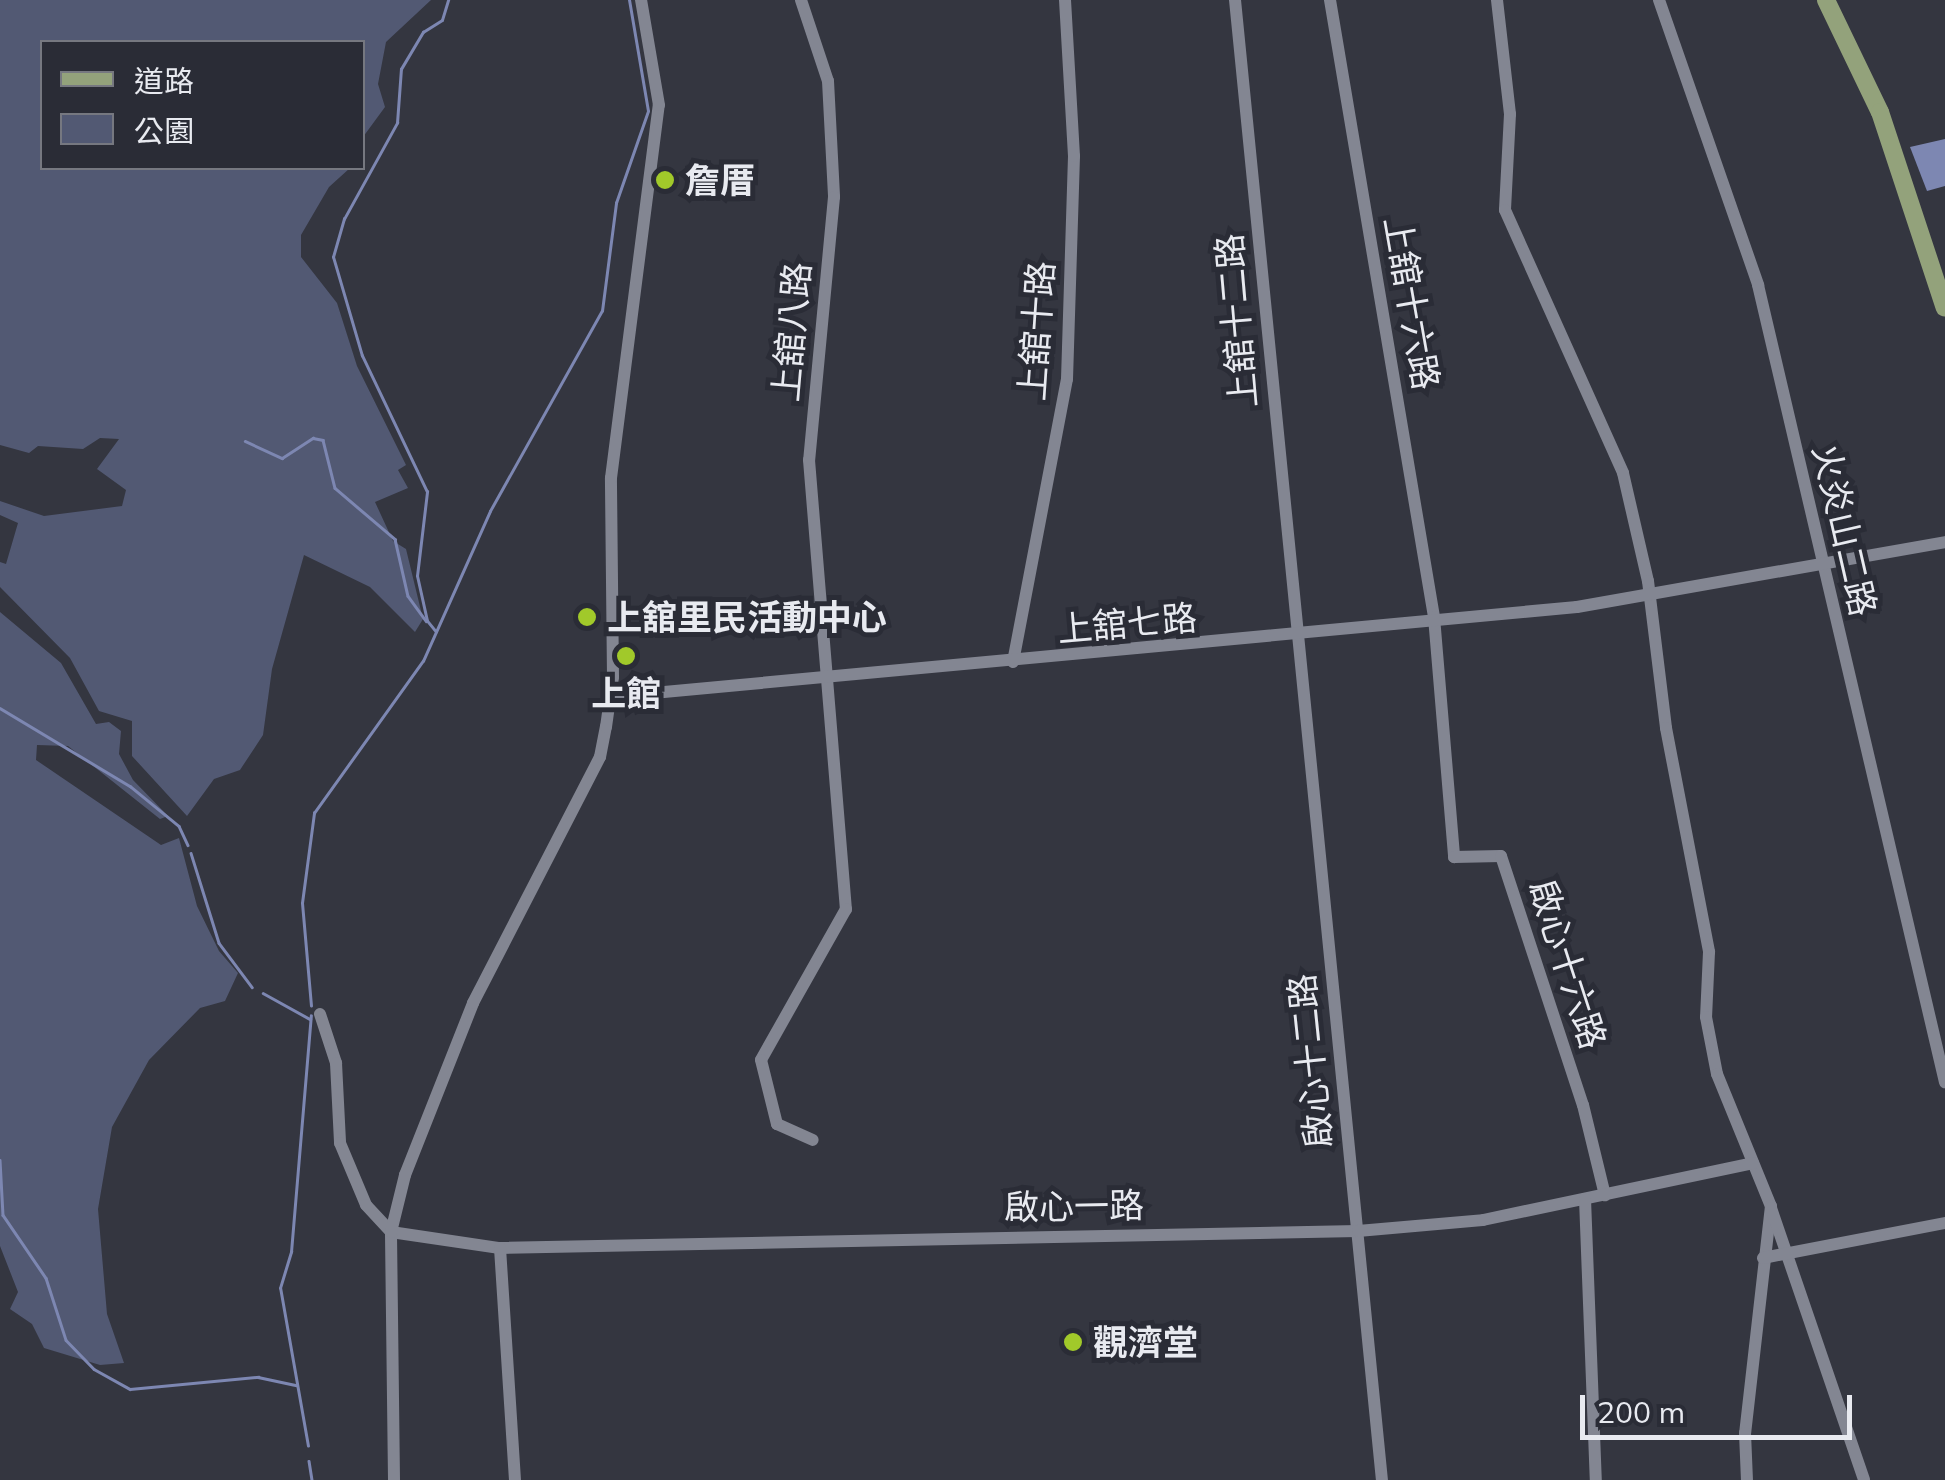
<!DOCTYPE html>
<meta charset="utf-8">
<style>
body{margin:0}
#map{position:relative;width:1945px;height:1480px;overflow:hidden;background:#343640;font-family:Mulish,"Noto Sans TC",sans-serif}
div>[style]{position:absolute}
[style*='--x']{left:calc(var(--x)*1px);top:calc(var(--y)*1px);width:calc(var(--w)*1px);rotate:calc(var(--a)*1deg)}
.green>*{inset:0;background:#525973}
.water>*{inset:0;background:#7d87b2}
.stream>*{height:2.5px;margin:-1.25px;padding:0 1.25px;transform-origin:1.25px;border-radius:1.25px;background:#7d87b2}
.minor>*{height:12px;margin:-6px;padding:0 6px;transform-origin:6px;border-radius:6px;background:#838692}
.major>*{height:18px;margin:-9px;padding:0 9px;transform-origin:9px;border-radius:9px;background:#93a27b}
.dots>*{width:28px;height:28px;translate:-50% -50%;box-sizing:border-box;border:5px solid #2a2c36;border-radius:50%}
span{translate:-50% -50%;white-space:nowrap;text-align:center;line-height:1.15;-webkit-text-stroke:10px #2a2c36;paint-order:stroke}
.poi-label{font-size:35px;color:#e8eaf0;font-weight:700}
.left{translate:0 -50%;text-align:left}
.street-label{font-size:35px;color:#e8eaf0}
.legend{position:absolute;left:40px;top:40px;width:325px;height:130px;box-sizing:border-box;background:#2a2c36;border:2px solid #767880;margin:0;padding:12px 18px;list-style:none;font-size:30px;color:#e8eaf0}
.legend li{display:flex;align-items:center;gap:20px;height:50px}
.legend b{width:50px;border:2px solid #767880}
.scale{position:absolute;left:1580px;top:1395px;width:272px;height:45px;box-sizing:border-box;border:5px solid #e8eaf0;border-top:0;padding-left:12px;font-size:30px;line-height:35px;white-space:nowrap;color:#e8eaf0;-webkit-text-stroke:8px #2a2c36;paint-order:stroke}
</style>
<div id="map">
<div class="green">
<div style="clip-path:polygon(0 0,431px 0,386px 42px,378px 84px,385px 107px,363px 137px,362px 42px,42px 42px,42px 168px,350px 168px,329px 187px,301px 235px,301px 257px,337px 303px,357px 366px,406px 465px,398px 470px,408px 488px,375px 502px,393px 541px,406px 549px,423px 619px,415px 632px,370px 587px,304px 555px,272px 669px,263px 735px,240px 770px,214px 779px,187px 816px,132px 756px,132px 721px,99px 711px,70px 658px,0 587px,0 562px,6px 564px,18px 523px,0 515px,0 501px,44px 516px,122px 506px,126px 490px,97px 469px,119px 439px,100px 438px,83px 449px,38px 446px,29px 453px,0 445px)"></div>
<div style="clip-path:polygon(0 612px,61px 663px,96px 724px,109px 722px,121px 731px,119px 754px,133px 780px,168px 816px,160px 819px,68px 746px,37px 745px,36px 760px,161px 845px,179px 838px,197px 906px,219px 951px,238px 973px,225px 1001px,200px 1008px,149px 1060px,112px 1127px,98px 1209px,107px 1314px,124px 1363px,100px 1365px,44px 1348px,32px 1324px,10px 1309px,18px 1292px,0 1246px)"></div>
</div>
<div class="water">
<div style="clip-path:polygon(1945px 139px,1945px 186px,1927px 191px,1910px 147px)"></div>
</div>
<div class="stream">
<div style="--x:245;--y:441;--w:41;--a:24.7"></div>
<div style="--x:282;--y:458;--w:37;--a:-33"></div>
<div style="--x:313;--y:438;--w:10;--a:11"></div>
<div style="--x:323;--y:440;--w:49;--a:76"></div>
<div style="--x:335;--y:488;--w:79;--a:40.4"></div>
<div style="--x:395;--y:539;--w:58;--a:77.2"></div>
<div style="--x:408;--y:596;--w:31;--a:54"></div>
<div style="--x:436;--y:632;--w:14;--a:-129"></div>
<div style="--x:427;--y:621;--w:46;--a:-102.5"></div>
<div style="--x:417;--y:576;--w:85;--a:-83.2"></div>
<div style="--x:427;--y:492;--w:151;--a:-115.5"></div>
<div style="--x:362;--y:356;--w:103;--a:-106.3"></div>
<div style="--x:333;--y:257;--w:40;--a:-74"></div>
<div style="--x:344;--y:219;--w:110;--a:-61.1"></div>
<div style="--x:397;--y:123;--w:54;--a:-85.8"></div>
<div style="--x:401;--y:69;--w:43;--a:-59.3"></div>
<div style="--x:423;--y:32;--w:22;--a:-32"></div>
<div style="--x:442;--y:20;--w:21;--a:-73"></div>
<div style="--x:0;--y:708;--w:152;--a:31"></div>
<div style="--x:130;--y:786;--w:63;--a:39.2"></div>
<div style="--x:179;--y:826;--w:21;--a:65"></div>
<div style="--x:191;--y:853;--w:94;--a:72.7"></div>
<div style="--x:219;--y:943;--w:55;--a:53.1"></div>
<div style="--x:263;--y:993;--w:54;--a:29"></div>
<div style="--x:311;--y:1006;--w:103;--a:-95"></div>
<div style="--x:302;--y:903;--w:91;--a:-82.4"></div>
<div style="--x:314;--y:813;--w:187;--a:-54.4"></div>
<div style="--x:423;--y:661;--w:164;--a:-65.9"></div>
<div style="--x:490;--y:511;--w:229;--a:-60.8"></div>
<div style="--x:602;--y:311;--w:109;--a:-82.6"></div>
<div style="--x:616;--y:203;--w:97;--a:-70.8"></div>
<div style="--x:648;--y:111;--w:113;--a:-99.7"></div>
<div style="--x:0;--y:1160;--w:55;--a:86.9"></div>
<div style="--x:3;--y:1215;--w:76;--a:55.7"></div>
<div style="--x:46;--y:1278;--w:65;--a:72.1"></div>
<div style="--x:66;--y:1340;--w:40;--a:46"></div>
<div style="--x:94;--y:1369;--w:41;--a:29.1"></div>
<div style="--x:130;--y:1389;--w:129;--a:-5.4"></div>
<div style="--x:258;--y:1377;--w:39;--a:12"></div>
<div style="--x:308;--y:1446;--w:160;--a:-100"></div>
<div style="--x:280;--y:1288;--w:38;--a:-73"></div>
<div style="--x:291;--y:1252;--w:237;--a:-85.2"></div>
<div style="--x:309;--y:1461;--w:19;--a:81"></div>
</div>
<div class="minor">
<div style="--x:801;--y:0;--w:85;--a:71.6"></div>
<div style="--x:828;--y:81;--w:116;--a:87"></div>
<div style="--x:834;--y:197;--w:264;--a:95.4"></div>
<div style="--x:809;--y:460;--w:451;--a:85.3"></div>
<div style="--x:846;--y:909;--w:173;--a:119.4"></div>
<div style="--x:761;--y:1060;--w:66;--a:76"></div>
<div style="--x:777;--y:1124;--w:39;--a:24"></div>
<div style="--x:1235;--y:0;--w:1487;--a:84.33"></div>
<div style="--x:1330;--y:0;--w:626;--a:80.43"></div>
<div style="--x:1434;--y:617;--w:241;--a:85.2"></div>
<div style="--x:1454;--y:857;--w:47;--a:-1.2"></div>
<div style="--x:1501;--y:856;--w:262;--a:71.8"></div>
<div style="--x:1583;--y:1105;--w:93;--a:76.3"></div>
<div style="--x:1497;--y:0;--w:115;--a:83.5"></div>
<div style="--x:1510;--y:114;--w:96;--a:93"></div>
<div style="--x:1505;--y:210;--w:288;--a:65.8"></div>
<div style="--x:1623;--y:473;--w:111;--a:77"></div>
<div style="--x:1648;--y:581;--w:148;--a:83"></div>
<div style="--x:1666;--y:728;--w:228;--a:79.1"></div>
<div style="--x:1709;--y:952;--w:65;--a:92.6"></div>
<div style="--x:1706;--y:1017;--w:58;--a:79.1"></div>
<div style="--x:1717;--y:1074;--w:143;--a:67.8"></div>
<div style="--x:1771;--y:1206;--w:228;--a:96.5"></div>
<div style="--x:1745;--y:1433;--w:47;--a:87.6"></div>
<div style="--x:1659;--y:0;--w:302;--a:70.8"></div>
<div style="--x:1758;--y:285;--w:819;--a:76.8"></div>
<div style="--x:1013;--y:662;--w:288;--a:-79.2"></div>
<div style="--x:1067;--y:379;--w:223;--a:-88.2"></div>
<div style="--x:1074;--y:156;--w:156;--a:-93.3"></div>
<div style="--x:610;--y:697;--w:971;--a:-5.32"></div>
<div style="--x:1577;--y:607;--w:374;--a:-10"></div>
<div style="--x:320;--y:1014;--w:52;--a:71.9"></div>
<div style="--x:336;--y:1063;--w:80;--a:87.1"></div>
<div style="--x:340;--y:1143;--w:67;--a:67.2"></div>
<div style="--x:366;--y:1205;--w:37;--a:47"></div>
<div style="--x:391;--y:1232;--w:110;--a:8.4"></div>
<div style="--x:500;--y:1248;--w:858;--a:-1.14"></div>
<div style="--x:1358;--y:1231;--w:125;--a:-5"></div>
<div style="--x:1483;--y:1220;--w:276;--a:-11.9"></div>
<div style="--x:1585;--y:1199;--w:281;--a:87.8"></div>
<div style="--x:1771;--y:1208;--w:287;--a:71.1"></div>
<div style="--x:500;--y:1248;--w:232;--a:86.3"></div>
<div style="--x:1763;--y:1258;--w:185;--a:-10.9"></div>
<div style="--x:394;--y:1480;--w:248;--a:-90.7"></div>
<div style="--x:391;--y:1232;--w:59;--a:-76.2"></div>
<div style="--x:405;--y:1175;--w:185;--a:-68.4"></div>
<div style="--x:473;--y:1003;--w:277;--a:-62.7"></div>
<div style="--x:600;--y:757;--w:31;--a:-79"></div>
<div style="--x:606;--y:727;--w:50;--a:-82"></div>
<div style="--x:613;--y:677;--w:199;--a:-90.6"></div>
<div style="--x:611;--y:478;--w:376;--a:-82.7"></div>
<div style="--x:659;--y:105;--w:107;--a:-99.7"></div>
</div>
<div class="major">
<div style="--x:1826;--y:0;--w:124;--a:64.3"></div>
<div style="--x:1880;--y:112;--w:206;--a:71.7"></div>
</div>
<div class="dots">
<div style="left:665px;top:180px;background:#a1c92a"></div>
<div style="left:587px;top:617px;background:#a1c92a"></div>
<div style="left:626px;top:656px;background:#a1c92a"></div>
<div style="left:1073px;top:1342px;background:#a1c92a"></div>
</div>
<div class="poi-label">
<span class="left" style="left:685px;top:180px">詹厝</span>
<span class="left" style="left:607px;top:617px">上舘里民活動中心</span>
<span style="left:626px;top:693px">上館</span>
<span class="left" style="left:1093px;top:1342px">觀濟堂</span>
</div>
<div class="street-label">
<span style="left:1412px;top:303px;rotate:80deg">上舘十六路</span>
<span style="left:1236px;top:321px;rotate:-95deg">上舘十二路</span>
<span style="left:1036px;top:331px;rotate:-86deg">上舘十路</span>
<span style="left:791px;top:332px;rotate:-85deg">上舘八路</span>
<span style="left:1845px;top:530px;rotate:77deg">火炎山二路</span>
<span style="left:1127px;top:623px;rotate:-5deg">上舘七路</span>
<span style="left:1568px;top:964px;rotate:72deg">啟心十六路</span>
<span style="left:1310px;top:1061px;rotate:-96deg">啟心十二路</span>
<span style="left:1074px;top:1206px;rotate:-1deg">啟心一路</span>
</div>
<ul class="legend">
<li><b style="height:12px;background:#93a27b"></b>道路</li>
<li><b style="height:28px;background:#525973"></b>公園</li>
</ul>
<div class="scale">200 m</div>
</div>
